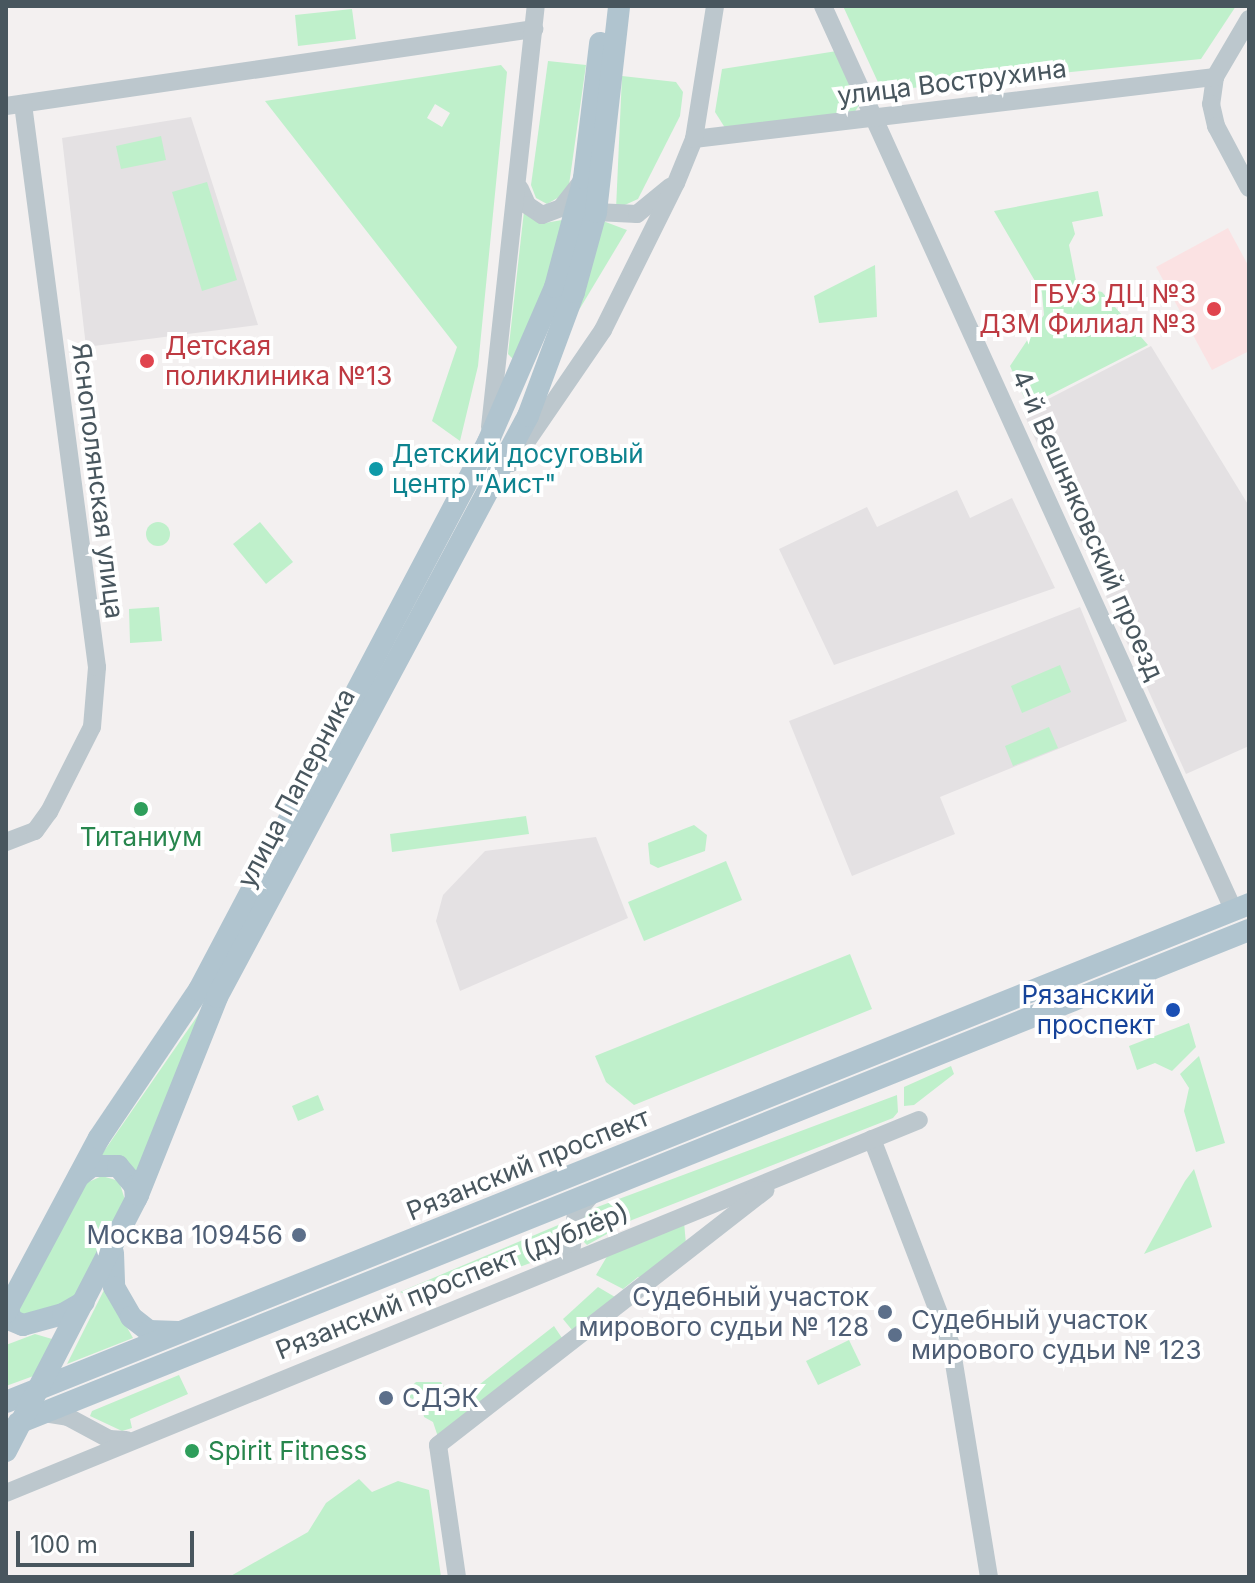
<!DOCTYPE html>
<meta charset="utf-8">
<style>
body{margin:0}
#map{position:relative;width:1255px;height:1583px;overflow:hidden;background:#f3f0f0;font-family:Inter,sans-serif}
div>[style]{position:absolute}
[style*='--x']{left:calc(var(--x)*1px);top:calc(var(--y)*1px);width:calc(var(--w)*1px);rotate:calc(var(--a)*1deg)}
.education>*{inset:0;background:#e4e1e3}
.medical>*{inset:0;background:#fbe2e3}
.green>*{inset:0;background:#bff0cb}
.round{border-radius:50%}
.minor>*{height:18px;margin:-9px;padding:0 9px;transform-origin:9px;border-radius:9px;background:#bcc7cd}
.major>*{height:22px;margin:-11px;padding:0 11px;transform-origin:11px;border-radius:11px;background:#b0c4cf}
.dots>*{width:22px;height:22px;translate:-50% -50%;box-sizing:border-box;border:4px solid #fff;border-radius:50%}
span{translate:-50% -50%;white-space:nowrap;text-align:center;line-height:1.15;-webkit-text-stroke:8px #fff;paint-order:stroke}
.street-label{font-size:26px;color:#48565e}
.health-label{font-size:26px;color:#be3a42}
.right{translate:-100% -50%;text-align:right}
.left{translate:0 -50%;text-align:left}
.culture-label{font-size:26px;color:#0d838f}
.leisure-label{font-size:26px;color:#27864d}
.transit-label{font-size:26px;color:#164399}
.service-label{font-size:26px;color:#4e5e75}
.frame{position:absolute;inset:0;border:8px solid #48565e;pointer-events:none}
.scale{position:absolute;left:16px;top:1531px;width:178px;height:36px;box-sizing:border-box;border:4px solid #48565e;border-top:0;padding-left:10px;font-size:24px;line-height:28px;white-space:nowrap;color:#48565e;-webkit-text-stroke:6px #fff;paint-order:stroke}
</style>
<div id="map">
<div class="education">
<div style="clip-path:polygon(191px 117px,258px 325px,86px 347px,62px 138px)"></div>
<div style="clip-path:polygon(1151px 346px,1249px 506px,1249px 746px,1186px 774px,1023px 412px)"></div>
<div style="clip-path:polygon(957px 490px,970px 518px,1012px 498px,1055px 588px,834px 665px,779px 549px,867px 507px,877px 527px)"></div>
<div style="clip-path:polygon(1080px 607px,1127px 721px,940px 797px,955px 834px,852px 876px,789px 721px)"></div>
<div style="clip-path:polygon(596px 837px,628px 918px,460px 991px,436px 921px,443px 895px,485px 851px)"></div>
</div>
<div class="medical">
<div style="clip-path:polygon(1228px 228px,1249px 267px,1249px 351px,1212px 370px,1156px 267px)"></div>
</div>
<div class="green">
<div style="clip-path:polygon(843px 6px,1236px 6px,1201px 59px,882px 91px)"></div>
<div style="clip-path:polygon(352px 9px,356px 39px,298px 46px,295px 15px)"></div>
<div style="clip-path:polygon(837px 51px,861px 102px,851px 118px,727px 131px,715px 112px,722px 69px)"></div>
<div style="clip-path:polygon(548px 61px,586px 65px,568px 192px,547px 204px,536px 198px,531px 185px)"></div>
<div style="clip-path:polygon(evenodd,501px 65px,507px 72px,478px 366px,460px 441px,432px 421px,457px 347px,265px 101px,501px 65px,435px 104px,450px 113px,442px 127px,427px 118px,435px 104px)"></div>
<div style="clip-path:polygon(622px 76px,676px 82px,683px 92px,680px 116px,638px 199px,616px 209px)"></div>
<div style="clip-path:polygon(161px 136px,166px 160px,121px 169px,116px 146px)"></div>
<div style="clip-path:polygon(207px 182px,237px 280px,202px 291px,172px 192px)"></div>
<div style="clip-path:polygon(1098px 191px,1103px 216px,1072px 222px,1075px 234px,1069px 245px,1077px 286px,1102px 292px,1148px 345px,1028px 406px,1010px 366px,1044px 315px,1042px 293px,994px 211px)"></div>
<div style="clip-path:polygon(524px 211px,545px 223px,562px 220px,547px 287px,515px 361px,508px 354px)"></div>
<div style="clip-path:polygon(603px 221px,627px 230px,579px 310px)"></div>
<div style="clip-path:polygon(875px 265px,877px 317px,819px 323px,814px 296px)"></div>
<div class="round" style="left:146px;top:522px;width:24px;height:24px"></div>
<div style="clip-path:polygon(260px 522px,293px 562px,266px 584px,233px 544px)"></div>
<div style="clip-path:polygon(159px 607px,162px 641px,130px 643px,129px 609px)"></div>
<div style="clip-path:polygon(1060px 665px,1071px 692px,1022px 713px,1011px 686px)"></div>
<div style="clip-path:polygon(1049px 727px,1058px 748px,1013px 766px,1005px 746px)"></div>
<div style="clip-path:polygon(526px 816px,529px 834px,392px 852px,390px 834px)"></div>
<div style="clip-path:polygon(694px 825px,707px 835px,705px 851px,658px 868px,650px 864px,648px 843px)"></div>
<div style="clip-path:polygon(726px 861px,742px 900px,644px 941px,628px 902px)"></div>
<div style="clip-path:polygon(850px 954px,872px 1009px,634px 1105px,606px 1082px,595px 1056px)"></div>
<div style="clip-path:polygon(205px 1005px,138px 1178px,100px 1157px)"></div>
<div style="clip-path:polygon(1189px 1023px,1196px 1047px,1172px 1071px,1155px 1063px,1137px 1070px,1129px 1046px)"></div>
<div style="clip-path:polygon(1199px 1056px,1225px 1143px,1196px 1152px,1184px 1111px,1189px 1088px,1180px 1074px)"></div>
<div style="clip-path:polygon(951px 1066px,954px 1074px,914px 1105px,904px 1106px,904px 1087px)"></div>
<div style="clip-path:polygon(318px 1095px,324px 1110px,298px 1121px,292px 1106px)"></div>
<div style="clip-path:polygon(897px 1095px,898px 1112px,893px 1118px,632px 1220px,587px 1245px,584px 1242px,584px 1212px)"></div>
<div style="clip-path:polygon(1194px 1169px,1212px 1227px,1144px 1254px,1185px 1181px)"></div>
<div style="clip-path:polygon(102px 1176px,119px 1181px,126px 1203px,78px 1301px,22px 1321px,16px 1312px,84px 1184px)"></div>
<div style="clip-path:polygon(684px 1222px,686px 1244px,648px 1278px,638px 1277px,623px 1289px,596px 1275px,609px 1253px)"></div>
<div style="clip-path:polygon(563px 1223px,564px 1243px,552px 1255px,424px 1302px,400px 1292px)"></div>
<div style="clip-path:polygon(598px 1287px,615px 1297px,572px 1330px,563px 1319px)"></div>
<div style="clip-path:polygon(105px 1288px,133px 1338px,67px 1364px)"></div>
<div style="clip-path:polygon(554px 1326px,564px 1341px,439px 1440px,433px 1422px,424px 1417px,422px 1404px,403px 1394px,416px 1382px,441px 1382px,450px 1397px,461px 1399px)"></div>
<div style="clip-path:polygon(35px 1334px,52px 1339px,39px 1374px,6px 1386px,6px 1345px)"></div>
<div style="clip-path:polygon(849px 1340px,861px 1365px,818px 1385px,806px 1361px)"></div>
<div style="clip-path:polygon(179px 1375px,188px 1394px,130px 1419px,132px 1428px,122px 1431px,90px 1416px,92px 1411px)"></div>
<div style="clip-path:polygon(359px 1479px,372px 1492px,398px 1481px,429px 1490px,441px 1577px,229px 1577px,308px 1532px,326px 1503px)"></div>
</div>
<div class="minor">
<div style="--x:823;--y:6;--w:994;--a:65.58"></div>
<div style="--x:1249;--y:19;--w:67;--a:120.4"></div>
<div style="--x:1215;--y:77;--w:27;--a:98"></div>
<div style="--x:1211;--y:104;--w:23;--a:77"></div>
<div style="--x:1216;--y:126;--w:70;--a:62"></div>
<div style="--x:6;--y:106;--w:534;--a:-8.3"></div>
<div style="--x:694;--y:139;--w:525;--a:-6.79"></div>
<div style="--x:520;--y:189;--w:17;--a:66"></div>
<div style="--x:527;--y:205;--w:18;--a:34"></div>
<div style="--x:542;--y:215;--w:20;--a:-20"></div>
<div style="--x:561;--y:208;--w:31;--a:-52"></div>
<div style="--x:596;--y:212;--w:41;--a:2.8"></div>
<div style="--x:637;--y:214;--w:43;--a:-39.3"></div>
<div style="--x:490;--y:427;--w:424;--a:-83.8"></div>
<div style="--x:512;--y:463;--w:161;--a:-55.6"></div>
<div style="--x:603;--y:330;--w:164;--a:-63.6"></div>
<div style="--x:676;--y:183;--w:48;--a:-67.8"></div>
<div style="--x:694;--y:139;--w:135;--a:-81"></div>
<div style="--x:6;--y:842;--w:31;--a:-21"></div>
<div style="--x:35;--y:831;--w:24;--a:-54"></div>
<div style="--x:49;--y:812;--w:95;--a:-63.2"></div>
<div style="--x:92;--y:727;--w:60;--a:-85.2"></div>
<div style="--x:97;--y:667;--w:568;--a:-97.49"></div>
<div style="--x:872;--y:1139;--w:221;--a:69"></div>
<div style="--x:951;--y:1345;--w:235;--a:80.7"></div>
<div style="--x:570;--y:1261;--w:48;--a:-82.9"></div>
<div style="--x:576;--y:1213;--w:25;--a:-50"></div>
<div style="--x:44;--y:1413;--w:24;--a:9"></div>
<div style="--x:68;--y:1417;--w:47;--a:28.2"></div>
<div style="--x:109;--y:1439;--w:17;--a:3"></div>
<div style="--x:6;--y:1493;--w:986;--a:-22.22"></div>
<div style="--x:457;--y:1577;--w:133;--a:-98.2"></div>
<div style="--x:438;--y:1445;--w:415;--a:-37.9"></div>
</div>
<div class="major">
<div style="--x:79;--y:1176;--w:16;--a:-38"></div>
<div style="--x:92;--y:1166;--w:26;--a:0"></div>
<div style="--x:118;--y:1166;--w:26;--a:50"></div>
<div style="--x:135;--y:1186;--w:13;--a:86"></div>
<div style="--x:113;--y:1253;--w:34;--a:88"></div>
<div style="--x:114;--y:1287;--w:34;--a:60"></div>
<div style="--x:131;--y:1317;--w:23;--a:38"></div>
<div style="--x:149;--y:1331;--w:29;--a:2"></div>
<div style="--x:8;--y:1308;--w:12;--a:76"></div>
<div style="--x:11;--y:1320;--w:13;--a:23"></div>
<div style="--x:23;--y:1325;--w:41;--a:-15.4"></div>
<div style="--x:63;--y:1314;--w:24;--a:-30"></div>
<div style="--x:6;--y:1312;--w:197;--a:-61.9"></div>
<div style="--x:99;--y:1138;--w:179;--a:-56"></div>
<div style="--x:199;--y:990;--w:620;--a:-62.19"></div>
<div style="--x:488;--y:442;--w:169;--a:-66.6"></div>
<div style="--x:555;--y:287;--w:113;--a:-75.1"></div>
<div style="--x:584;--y:178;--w:136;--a:-83.2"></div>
<div style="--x:6;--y:1402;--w:1339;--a:-21.83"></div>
<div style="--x:18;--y:1423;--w:1326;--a:-21.83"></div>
<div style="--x:6;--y:1451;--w:288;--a:-62.7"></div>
<div style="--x:138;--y:1195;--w:213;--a:-68.2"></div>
<div style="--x:217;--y:997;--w:659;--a:-61.84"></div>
<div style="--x:528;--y:416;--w:132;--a:-69.6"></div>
<div style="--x:574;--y:292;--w:83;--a:-74.6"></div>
<div style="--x:596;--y:212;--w:207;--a:-83.6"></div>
</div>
<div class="dots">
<div style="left:1214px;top:309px;background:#e0444e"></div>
<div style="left:147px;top:361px;background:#e0444e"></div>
<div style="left:376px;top:469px;background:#0f9aa8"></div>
<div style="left:141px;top:809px;background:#2e9e5b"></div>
<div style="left:1173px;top:1010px;background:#1a4fb4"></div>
<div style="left:299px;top:1235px;background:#5c6f8a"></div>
<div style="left:885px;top:1312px;background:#5c6f8a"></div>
<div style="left:895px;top:1335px;background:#5c6f8a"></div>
<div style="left:386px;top:1398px;background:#5c6f8a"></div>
<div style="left:192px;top:1451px;background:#2e9e5b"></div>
</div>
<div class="street-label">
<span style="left:952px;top:82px;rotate:-7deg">улица Вострухина</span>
<span style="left:98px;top:481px;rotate:83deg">Яснополянская улица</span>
<span style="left:1088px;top:525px;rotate:66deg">4-й Вешняковский проезд</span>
<span style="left:296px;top:788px;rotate:-62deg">улица Паперника</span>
<span style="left:528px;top:1164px;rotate:-22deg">Рязанский проспект</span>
<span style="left:452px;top:1281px;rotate:-22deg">Рязанский проспект (дублёр)</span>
</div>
<div class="health-label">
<span class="right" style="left:1196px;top:309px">ГБУЗ ДЦ №3<br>ДЗМ Филиал №3</span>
<span class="left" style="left:165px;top:361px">Детская<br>поликлиника №13</span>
</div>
<div class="culture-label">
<span class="left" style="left:392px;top:469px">Детский досуговый<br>центр "Аист"</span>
</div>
<div class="leisure-label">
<span style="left:141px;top:837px">Титаниум</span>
<span class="left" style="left:208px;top:1451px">Spirit Fitness</span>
</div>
<div class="transit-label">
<span class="right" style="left:1155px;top:1010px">Рязанский<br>проспект</span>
</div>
<div class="service-label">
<span class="right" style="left:283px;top:1235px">Москва 109456</span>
<span class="right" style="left:869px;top:1312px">Судебный участок<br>мирового судьи № 128</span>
<span class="left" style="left:911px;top:1335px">Судебный участок<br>мирового судьи № 123</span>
<span class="left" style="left:402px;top:1398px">СДЭК</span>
</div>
<div class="frame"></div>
<div class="scale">100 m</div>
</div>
